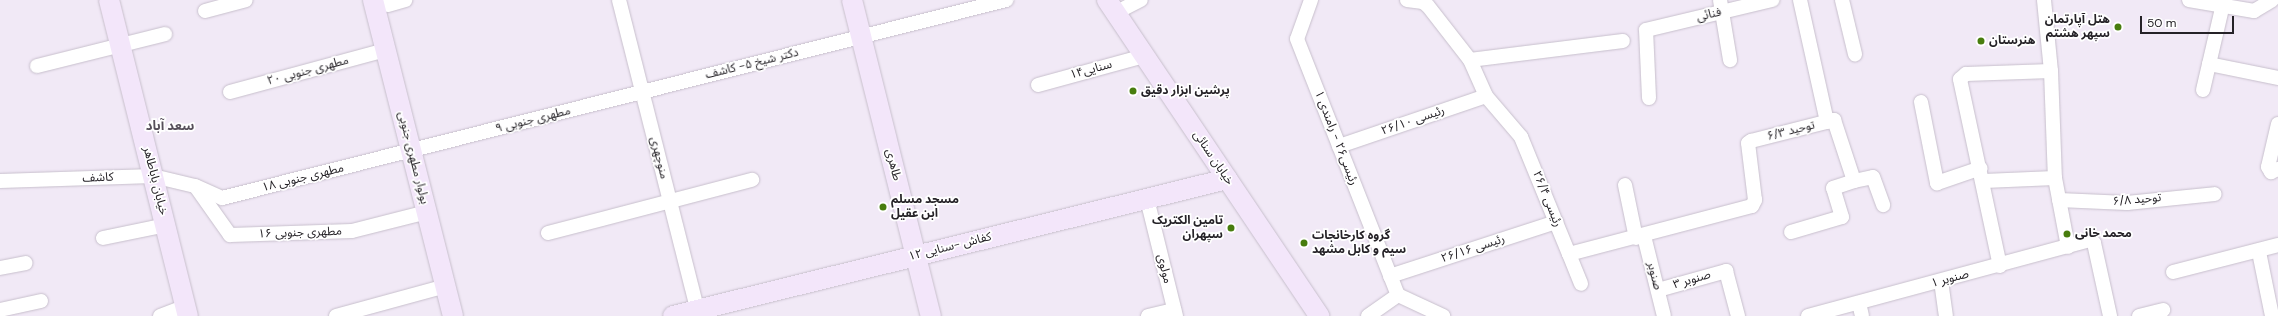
<!DOCTYPE html>
<meta charset="utf-8">
<style>
body{margin:0}
#map{position:relative;width:2278px;height:316px;overflow:hidden;background:#f1e9f6;font-family:"DM Sans","Noto Sans Arabic",sans-serif}
div>[style]{position:absolute}
[style*='--x']{left:calc(var(--x)*1px);top:calc(var(--y)*1px);width:calc(var(--w)*1px);rotate:calc(var(--a)*1deg)}
.roads{filter:drop-shadow(0 0 1px #c7bfcc) drop-shadow(0 0 1px #c7bfcc)}
.street>*{height:14px;margin:-7px;padding:0 7px;transform-origin:7px;border-radius:7px;background:#fff}
.secondary>*{height:20px;margin:-10px;padding:0 10px;transform-origin:10px;border-radius:10px;background:#f3e6fa}
.dots>*{width:11px;height:11px;translate:-50% -50%;box-sizing:border-box;border:2px solid #fff;border-radius:50%}
span{translate:-50% -50%;white-space:nowrap;text-align:center;line-height:1.15;-webkit-text-stroke:3.5px #fff;paint-order:stroke}
.street-label{font-size:12px;color:#252227}
.poi-label{font-size:12px;color:#252227;font-weight:700}
.right{translate:-100% -50%;text-align:right}
.left{translate:0 -50%;text-align:left}
.neighbourhood-label{font-size:13px;color:#564f5a;font-weight:700}
.scale{position:absolute;left:2140px;top:16px;width:94px;height:18px;box-sizing:border-box;border:2px solid #252227;border-top:0;padding-left:5px;font-size:12px;line-height:14px;white-space:nowrap;color:#252227;-webkit-text-stroke:3px #fff;paint-order:stroke}
</style>
<div id="map">
<div class="roads">
<div class="street">
<div style="--x:619;--y:0;--w:326;--a:75.8"></div>
<div style="--x:1311;--y:0;--w:41;--a:109.7"></div>
<div style="--x:1297;--y:39;--w:275;--a:68.5"></div>
<div style="--x:1407;--y:0;--w:16;--a:7"></div>
<div style="--x:1423;--y:2;--w:6;--a:39"></div>
<div style="--x:1428;--y:6;--w:68;--a:52.1"></div>
<div style="--x:1470;--y:60;--w:39;--a:66"></div>
<div style="--x:1486;--y:96;--w:54;--a:49.5"></div>
<div style="--x:1521;--y:137;--w:126;--a:67.7"></div>
<div style="--x:1569;--y:254;--w:189;--a:-14.7"></div>
<div style="--x:1752;--y:206;--w:7;--a:-63"></div>
<div style="--x:1755;--y:200;--w:57;--a:-97"></div>
<div style="--x:1748;--y:143;--w:4;--a:-34"></div>
<div style="--x:1751;--y:141;--w:86;--a:-14.2"></div>
<div style="--x:1834;--y:120;--w:64;--a:71.8"></div>
<div style="--x:1720;--y:0;--w:61;--a:80.5"></div>
<div style="--x:1800;--y:0;--w:125;--a:77.5"></div>
<div style="--x:1842;--y:0;--w:56;--a:76.5"></div>
<div style="--x:2044;--y:0;--w:71;--a:84.4"></div>
<div style="--x:2051;--y:71;--w:107;--a:87.9"></div>
<div style="--x:2055;--y:178;--w:70;--a:79.3"></div>
<div style="--x:2189;--y:0;--w:66;--a:9.6"></div>
<div style="--x:2254;--y:11;--w:21;--a:-31"></div>
<div style="--x:388;--y:5;--w:18;--a:-16"></div>
<div style="--x:205;--y:11;--w:42;--a:-15"></div>
<div style="--x:1115;--y:13;--w:29;--a:-27"></div>
<div style="--x:1470;--y:60;--w:154;--a:-7.1"></div>
<div style="--x:2209;--y:64;--w:70;--a:11.5"></div>
<div style="--x:37;--y:66;--w:132;--a:-14"></div>
<div style="--x:1038;--y:85;--w:110;--a:-15.3"></div>
<div style="--x:2203;--y:90;--w:92;--a:-76.9"></div>
<div style="--x:230;--y:92;--w:162;--a:-15.1"></div>
<div style="--x:1649;--y:98;--w:68;--a:-92.5"></div>
<div style="--x:1646;--y:30;--w:130;--a:-13.4"></div>
<div style="--x:1921;--y:102;--w:83;--a:78.8"></div>
<div style="--x:1937;--y:183;--w:46;--a:-18.8"></div>
<div style="--x:2278;--y:124;--w:44;--a:103.1"></div>
<div style="--x:2268;--y:167;--w:6;--a:59"></div>
<div style="--x:2271;--y:172;--w:8;--a:-23"></div>
<div style="--x:1339;--y:146;--w:155;--a:-18.8"></div>
<div style="--x:0;--y:181;--w:153;--a:-1.9"></div>
<div style="--x:153;--y:176;--w:43;--a:13.4"></div>
<div style="--x:195;--y:186;--w:30;--a:24"></div>
<div style="--x:222;--y:198;--w:809;--a:-14.17"></div>
<div style="--x:1984;--y:181;--w:71;--a:-2.4"></div>
<div style="--x:1625;--y:185;--w:54;--a:78.3"></div>
<div style="--x:196;--y:187;--w:59;--a:54.7"></div>
<div style="--x:230;--y:235;--w:122;--a:-1.9"></div>
<div style="--x:352;--y:231;--w:77;--a:-14.2"></div>
<div style="--x:1147;--y:199;--w:121;--a:76.1"></div>
<div style="--x:2059;--y:200;--w:68;--a:2.5"></div>
<div style="--x:2127;--y:203;--w:88;--a:-5.8"></div>
<div style="--x:1791;--y:232;--w:53;--a:-16.4"></div>
<div style="--x:1842;--y:217;--w:30;--a:-107"></div>
<div style="--x:1833;--y:188;--w:22;--a:-18"></div>
<div style="--x:1854;--y:181;--w:19;--a:-12"></div>
<div style="--x:1873;--y:177;--w:30;--a:70"></div>
<div style="--x:548;--y:233;--w:211;--a:-14.6"></div>
<div style="--x:1644;--y:236;--w:82;--a:76"></div>
<div style="--x:103;--y:238;--w:64;--a:-11.7"></div>
<div style="--x:2259;--y:252;--w:65;--a:78.5"></div>
<div style="--x:1569;--y:254;--w:32;--a:68"></div>
<div style="--x:2000;--y:266;--w:191;--a:-102.1"></div>
<div style="--x:1960;--y:79;--w:8;--a:-40"></div>
<div style="--x:1966;--y:74;--w:85;--a:-2"></div>
<div style="--x:0;--y:268;--w:26;--a:-11"></div>
<div style="--x:2173;--y:272;--w:108;--a:-14.4"></div>
<div style="--x:1390;--y:276;--w:175;--a:-18"></div>
<div style="--x:1941;--y:281;--w:35;--a:82"></div>
<div style="--x:1658;--y:290;--w:71;--a:-15.6"></div>
<div style="--x:1726;--y:271;--w:47;--a:75.1"></div>
<div style="--x:1398;--y:295;--w:50;--a:25"></div>
<div style="--x:1859;--y:303;--w:13;--a:77"></div>
<div style="--x:0;--y:310;--w:42;--a:-12.4"></div>
<div style="--x:160;--y:316;--w:28;--a:-21"></div>
<div style="--x:336;--y:316;--w:114;--a:-15.3"></div>
<div style="--x:1148;--y:316;--w:27;--a:-13"></div>
<div style="--x:1368;--y:316;--w:37;--a:-35"></div>
<div style="--x:1808;--y:316;--w:292;--a:-15.1"></div>
<div style="--x:2090;--y:240;--w:5;--a:37"></div>
<div style="--x:2094;--y:243;--w:75;--a:77.6"></div>
<div style="--x:2139;--y:316;--w:25;--a:-14"></div>
</div>
<div class="secondary">
<div style="--x:109;--y:0;--w:326;--a:76"></div>
<div style="--x:373;--y:0;--w:326;--a:75.8"></div>
<div style="--x:852;--y:0;--w:326;--a:76"></div>
<div style="--x:1107;--y:0;--w:381;--a:56.1"></div>
<div style="--x:673;--y:316;--w:571;--a:-13.89"></div>
</div>
</div>
<div class="dots">
<div style="left:2118px;top:27px;background:#487d0e"></div>
<div style="left:1981px;top:41px;background:#487d0e"></div>
<div style="left:1133px;top:91px;background:#487d0e"></div>
<div style="left:883px;top:207px;background:#487d0e"></div>
<div style="left:1231px;top:228px;background:#487d0e"></div>
<div style="left:2067px;top:234px;background:#487d0e"></div>
<div style="left:1304px;top:243px;background:#487d0e"></div>
</div>
<div class="street-label">
<span style="left:1709px;top:15px;rotate:-13deg">فنائی</span>
<span style="left:752px;top:64px;rotate:-14deg">دکتر شیخ ۵- کاشف</span>
<span style="left:1091px;top:70px;rotate:-15deg">سنایی۱۴</span>
<span style="left:308px;top:71px;rotate:-15deg">مطهری جنوبی ۲۰</span>
<span style="left:533px;top:120px;rotate:-14deg">مطهری جنوبی ۹</span>
<span style="left:1413px;top:121px;rotate:-19deg">رئیسی ۲۶/۱۰</span>
<span style="left:1791px;top:131px;rotate:-14deg">توحید ۶/۳</span>
<span style="left:1336px;top:138px;rotate:69deg">رئیسی۲۶ - رامندی ۱</span>
<span style="left:413px;top:158px;rotate:76deg">بولوار مطهری جنوبی</span>
<span style="left:659px;top:158px;rotate:76deg">منوچهری</span>
<span style="left:1213px;top:158px;rotate:56deg">خیابان سنائی</span>
<span style="left:893px;top:165px;rotate:76deg">طاهری</span>
<span style="left:98px;top:178px;rotate:-2deg">کاشف</span>
<span style="left:303px;top:178px;rotate:-14deg">مطهری جنوبی ۱۸</span>
<span style="left:155px;top:181px;rotate:76deg">خیابان باباطاهر</span>
<span style="left:1547px;top:199px;rotate:68deg">رئیسی ۲۶/۴</span>
<span style="left:2137px;top:200px;rotate:-5deg">توحید ۶/۸</span>
<span style="left:300px;top:233px;rotate:-2deg">مطهری جنوبی ۱۶</span>
<span style="left:950px;top:247px;rotate:-14deg">کفاش -سنایی ۱۲</span>
<span style="left:1473px;top:249px;rotate:-18deg">رئیسی ۲۶/۱۶</span>
<span style="left:1164px;top:269px;rotate:76deg">مولوی</span>
<span style="left:1654px;top:276px;rotate:76deg">صنوبر</span>
<span style="left:1950px;top:279px;rotate:-15deg">صنوبر ۱</span>
<span style="left:1692px;top:280px;rotate:-17deg">صنوبر ۳</span>
</div>
<div class="poi-label">
<span class="right" style="left:2110px;top:27px">هتل آپارتمان<br>سپهر هشتم</span>
<span class="left" style="left:1989px;top:41px">هنرستان</span>
<span class="left" style="left:1141px;top:91px">پرشین ابزار دقیق</span>
<span class="left" style="left:891px;top:207px">مسجد مسلم<br>ابن عقیل</span>
<span class="right" style="left:1223px;top:228px">تامین الکتریک<br>سپهران</span>
<span class="left" style="left:2075px;top:234px">محمد خانی</span>
<span class="left" style="left:1312px;top:243px">گروه کارخانجات<br>سیم و کابل مشهد</span>
</div>
<div class="neighbourhood-label">
<span style="left:170px;top:126px">سعد آباد</span>
</div>
<div class="scale">50 m</div>
</div>
